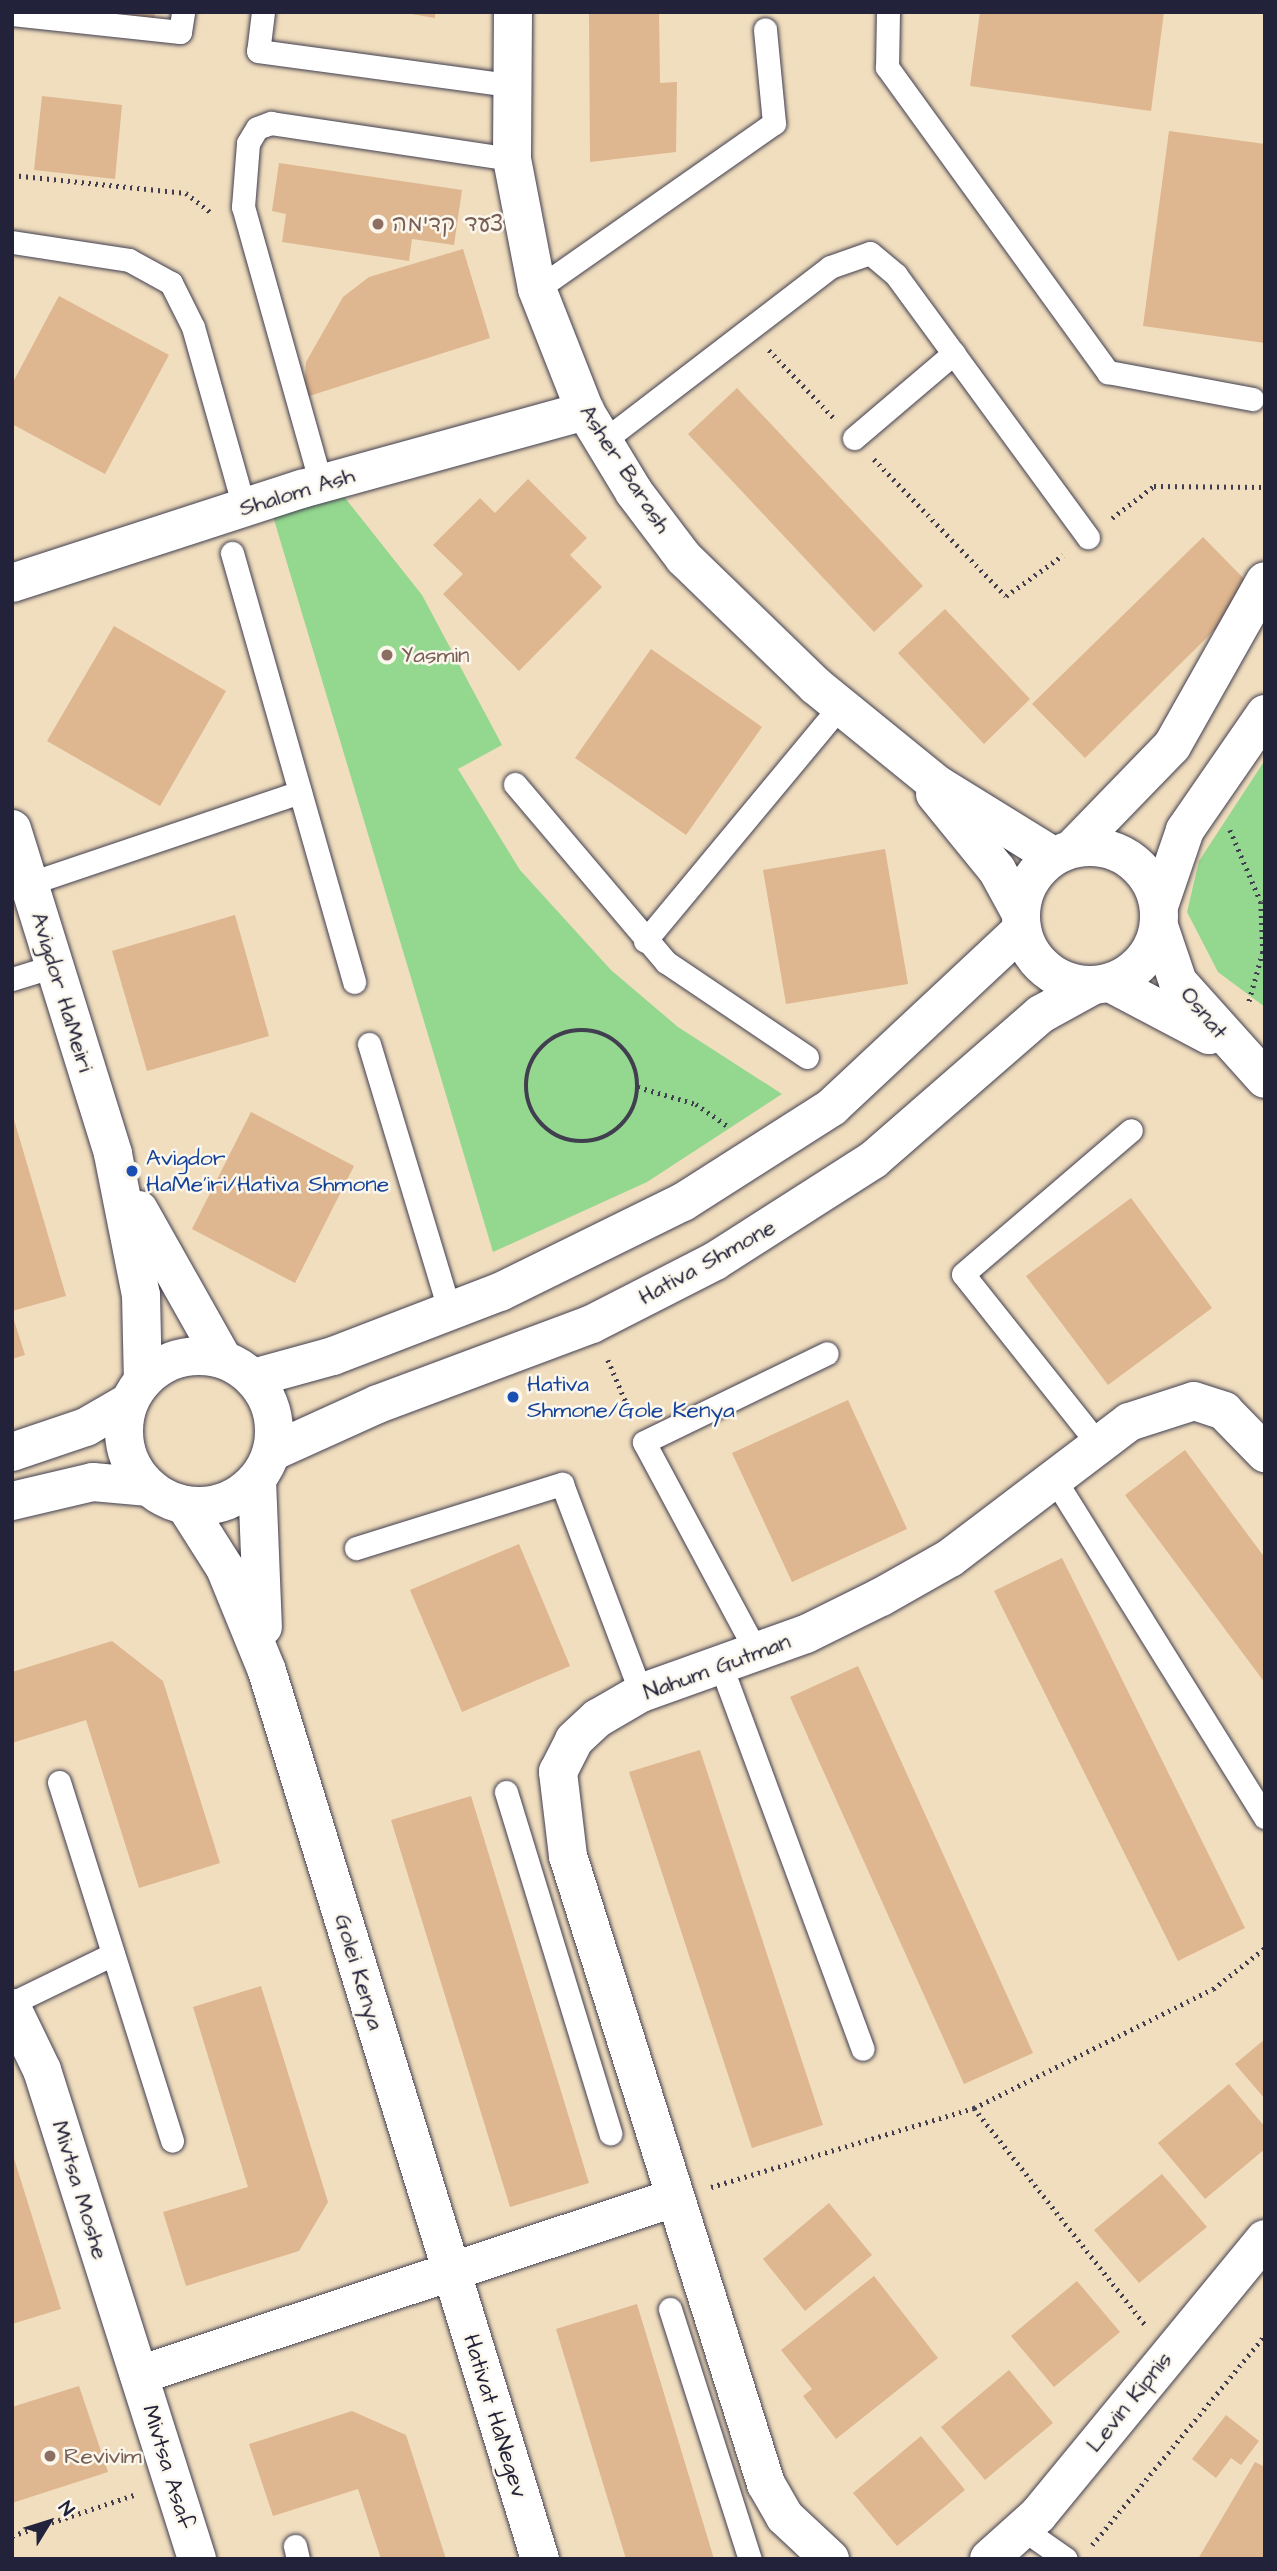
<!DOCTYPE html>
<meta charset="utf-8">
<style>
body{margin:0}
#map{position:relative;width:1277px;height:2571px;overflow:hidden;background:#f1debe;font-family:"Architects Daughter","Playpen Sans Hebrew",sans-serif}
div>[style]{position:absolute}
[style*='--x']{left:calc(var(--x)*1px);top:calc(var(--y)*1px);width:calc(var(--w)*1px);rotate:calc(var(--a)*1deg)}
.green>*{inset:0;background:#94d78f}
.building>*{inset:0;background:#deb68f}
.path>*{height:4.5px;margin-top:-2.25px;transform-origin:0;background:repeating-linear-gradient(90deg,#413e4f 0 2px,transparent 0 7px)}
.path>.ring{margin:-2.25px;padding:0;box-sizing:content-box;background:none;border:4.5px solid #413e4f;border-radius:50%}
.roads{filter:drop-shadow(0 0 2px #413e4f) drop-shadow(0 0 2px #413e4f)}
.lane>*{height:23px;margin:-11.5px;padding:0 11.5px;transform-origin:11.5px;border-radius:11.5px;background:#fff}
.street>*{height:38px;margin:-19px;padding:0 19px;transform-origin:19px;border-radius:19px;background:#fff}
.secondary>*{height:38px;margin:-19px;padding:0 19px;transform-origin:19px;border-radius:19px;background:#fff}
.secondary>.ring{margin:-19px;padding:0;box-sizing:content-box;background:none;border:38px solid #fff;border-radius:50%}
.dots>*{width:19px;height:19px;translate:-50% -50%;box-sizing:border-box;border:4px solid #fbf7ec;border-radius:50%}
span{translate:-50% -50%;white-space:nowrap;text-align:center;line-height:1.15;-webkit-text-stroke:5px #fbf7ec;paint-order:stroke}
.education-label{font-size:23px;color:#785e54}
.left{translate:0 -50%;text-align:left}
.street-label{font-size:23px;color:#22223b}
.transit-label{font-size:23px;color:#164399}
.frame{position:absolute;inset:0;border:14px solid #22223b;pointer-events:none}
.north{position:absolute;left:14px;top:2487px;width:70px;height:70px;-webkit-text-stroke:5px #fbf7ec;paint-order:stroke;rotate:52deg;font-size:19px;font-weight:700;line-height:28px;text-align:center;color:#22223b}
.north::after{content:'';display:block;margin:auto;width:24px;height:32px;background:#22223b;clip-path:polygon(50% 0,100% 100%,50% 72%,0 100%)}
</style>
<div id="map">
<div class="green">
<div style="clip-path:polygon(338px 489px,422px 595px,502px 745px,458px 769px,520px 870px,611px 970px,678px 1027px,782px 1094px,647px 1182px,493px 1252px,272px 513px)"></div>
<div style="clip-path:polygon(1265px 760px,1265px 1007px,1218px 972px,1187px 912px,1199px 861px)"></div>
</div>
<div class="building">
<div style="clip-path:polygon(68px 12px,155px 12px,154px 25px)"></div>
<div style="clip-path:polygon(400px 12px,435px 12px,435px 18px)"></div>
<div style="clip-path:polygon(589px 12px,659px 12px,660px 83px,677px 82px,676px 152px,590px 162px)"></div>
<div style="clip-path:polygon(980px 12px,1164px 12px,1151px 111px,970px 86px)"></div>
<div style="clip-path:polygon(42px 96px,122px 105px,115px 179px,34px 170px)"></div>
<div style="clip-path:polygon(1169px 131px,1265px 144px,1265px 343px,1143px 326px)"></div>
<div style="clip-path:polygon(279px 163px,462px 190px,454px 245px,412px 239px,409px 261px,282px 242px,286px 214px,272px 211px)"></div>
<div style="clip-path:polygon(463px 249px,490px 338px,303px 398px,306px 362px,343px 297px,369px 277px)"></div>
<div style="clip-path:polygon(59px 296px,169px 355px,105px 474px,12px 424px,12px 384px)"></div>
<div style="clip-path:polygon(737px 388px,923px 586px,874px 632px,688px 434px)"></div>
<div style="clip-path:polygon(528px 479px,587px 538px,570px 555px,602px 587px,519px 671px,443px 594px,463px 574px,433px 545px,480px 498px,495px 513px)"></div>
<div style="clip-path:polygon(1203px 537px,1255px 590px,1085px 758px,1032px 704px)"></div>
<div style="clip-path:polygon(945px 609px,1030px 699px,984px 744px,898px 653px)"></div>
<div style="clip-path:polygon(114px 626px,226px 691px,160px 806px,47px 741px)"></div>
<div style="clip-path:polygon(651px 649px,762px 727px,686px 835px,575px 758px)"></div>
<div style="clip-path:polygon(885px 849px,908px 984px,786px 1004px,763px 870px)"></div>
<div style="clip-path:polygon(235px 915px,269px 1036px,147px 1071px,112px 951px)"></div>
<div style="clip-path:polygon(251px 1112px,354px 1166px,295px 1283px,192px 1229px)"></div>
<div style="clip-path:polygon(12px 1113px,66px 1296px,12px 1311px)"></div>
<div style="clip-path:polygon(1131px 1198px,1212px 1308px,1108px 1385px,1026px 1276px)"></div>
<div style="clip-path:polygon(12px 1314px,25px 1355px,12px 1359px)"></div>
<div style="clip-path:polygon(848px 1400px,907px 1529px,792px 1582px,732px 1453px)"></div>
<div style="clip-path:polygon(1185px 1450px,1265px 1558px,1265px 1683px,1125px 1495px)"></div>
<div style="clip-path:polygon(519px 1544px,570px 1666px,462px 1712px,410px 1590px)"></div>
<div style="clip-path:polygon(1062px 1558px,1245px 1928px,1178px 1961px,994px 1591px)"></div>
<div style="clip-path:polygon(112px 1641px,163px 1681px,220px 1863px,139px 1888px,86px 1720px,12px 1743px,12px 1672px)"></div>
<div style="clip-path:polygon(858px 1666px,1033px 2053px,964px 2084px,790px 1697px)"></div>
<div style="clip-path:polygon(700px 1750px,823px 2125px,752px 2148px,629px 1772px)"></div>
<div style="clip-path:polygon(471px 1796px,589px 2183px,510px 2207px,391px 1820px)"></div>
<div style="clip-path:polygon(261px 1986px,328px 2202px,299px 2251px,186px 2286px,163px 2212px,248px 2187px,193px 2007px)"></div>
<div style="clip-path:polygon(1265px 2039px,1265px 2099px,1235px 2064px)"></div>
<div style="clip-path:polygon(1229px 2084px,1265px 2127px,1265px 2149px,1205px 2199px,1158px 2143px)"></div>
<div style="clip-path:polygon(12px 2152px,61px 2309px,12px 2324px)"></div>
<div style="clip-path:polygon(1162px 2174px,1207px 2227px,1139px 2283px,1094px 2230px)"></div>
<div style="clip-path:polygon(829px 2203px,872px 2255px,805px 2311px,763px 2259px)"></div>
<div style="clip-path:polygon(874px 2276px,938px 2358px,836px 2439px,803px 2396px,812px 2389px,781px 2350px)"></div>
<div style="clip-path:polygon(1077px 2281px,1120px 2332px,1054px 2387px,1011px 2336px)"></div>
<div style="clip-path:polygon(637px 2304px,714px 2559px,626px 2559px,556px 2329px)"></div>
<div style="clip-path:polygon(1009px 2370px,1053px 2423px,985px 2480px,941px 2427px)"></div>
<div style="clip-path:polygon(79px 2386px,108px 2472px,12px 2503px,12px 2407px)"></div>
<div style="clip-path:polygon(352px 2411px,406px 2435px,446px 2559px,381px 2559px,358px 2489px,273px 2516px,249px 2444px)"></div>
<div style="clip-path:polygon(1226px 2415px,1259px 2441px,1241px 2465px,1231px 2458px,1216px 2478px,1192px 2459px)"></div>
<div style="clip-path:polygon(921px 2436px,965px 2490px,897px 2546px,853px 2493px)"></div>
<div style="clip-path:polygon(1255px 2462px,1265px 2467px,1265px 2559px,1198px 2559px)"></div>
</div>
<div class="path">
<div style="--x:12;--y:175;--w:175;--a:5.9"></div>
<div style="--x:186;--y:193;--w:34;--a:38"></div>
<div style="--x:769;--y:350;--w:93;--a:46.3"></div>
<div style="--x:874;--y:459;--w:190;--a:46.1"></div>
<div style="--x:1006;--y:596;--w:70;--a:-35.7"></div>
<div style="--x:1112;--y:518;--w:53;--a:-37.3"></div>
<div style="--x:1154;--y:486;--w:111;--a:0.5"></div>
<div style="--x:1230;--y:830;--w:78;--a:66.7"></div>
<div style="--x:1261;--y:902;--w:50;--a:87.7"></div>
<div style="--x:1263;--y:952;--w:52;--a:105.6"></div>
<div class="ring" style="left:526px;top:1030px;width:107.5px;height:107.5px"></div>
<div style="--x:638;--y:1087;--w:60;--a:16.3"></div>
<div style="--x:696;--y:1104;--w:40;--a:34.9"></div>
<div style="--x:608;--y:1360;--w:61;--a:66.8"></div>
<div style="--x:974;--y:2108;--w:278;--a:51.7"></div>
<div style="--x:711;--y:2187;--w:275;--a:-16.7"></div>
<div style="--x:974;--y:2108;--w:267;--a:-26.5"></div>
<div style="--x:1213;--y:1989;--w:66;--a:-38.3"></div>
<div style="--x:12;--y:2536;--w:132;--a:-18.6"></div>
<div style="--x:1092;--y:2545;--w:272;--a:-50.5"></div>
</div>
<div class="roads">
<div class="lane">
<div style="--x:263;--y:12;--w:39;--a:97"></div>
<div style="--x:258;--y:51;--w:254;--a:7.7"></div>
<div style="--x:888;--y:12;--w:55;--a:91"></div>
<div style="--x:887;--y:67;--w:377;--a:54.1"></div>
<div style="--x:1108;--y:372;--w:147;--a:10.6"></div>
<div style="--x:12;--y:14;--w:169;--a:6.1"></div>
<div style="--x:180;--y:32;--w:20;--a:-81"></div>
<div style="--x:12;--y:242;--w:118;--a:8.7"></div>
<div style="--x:129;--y:260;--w:48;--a:28.7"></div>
<div style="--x:171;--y:283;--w:49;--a:63.4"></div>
<div style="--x:193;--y:327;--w:187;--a:74.2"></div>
<div style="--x:537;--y:289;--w:289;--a:-35"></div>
<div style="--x:774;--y:123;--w:94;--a:-95.5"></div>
<div style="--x:854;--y:438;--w:131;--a:-40.4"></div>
<div style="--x:602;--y:442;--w:287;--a:-37.5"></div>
<div style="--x:830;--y:267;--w:42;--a:-19.3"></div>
<div style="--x:870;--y:253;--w:34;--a:40"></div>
<div style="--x:896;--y:275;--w:325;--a:53.8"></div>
<div style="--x:321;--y:484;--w:288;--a:-105.7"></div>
<div style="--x:243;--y:207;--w:64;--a:-85.5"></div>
<div style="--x:248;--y:143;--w:17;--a:-59"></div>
<div style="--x:257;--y:128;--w:15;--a:-20"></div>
<div style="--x:271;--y:123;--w:244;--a:8.5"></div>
<div style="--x:232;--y:553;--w:446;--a:74.1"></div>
<div style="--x:515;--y:784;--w:233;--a:49.7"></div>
<div style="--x:666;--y:962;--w:170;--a:34"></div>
<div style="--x:28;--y:884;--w:287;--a:-18.7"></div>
<div style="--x:645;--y:941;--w:305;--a:-50.3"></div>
<div style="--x:12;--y:979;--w:44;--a:-17.2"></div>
<div style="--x:369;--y:1044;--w:280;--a:73.2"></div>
<div style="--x:1099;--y:1445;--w:218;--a:-128.5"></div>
<div style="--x:963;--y:1274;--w:221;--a:-40.6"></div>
<div style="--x:1055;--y:1480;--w:397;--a:58.1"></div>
<div style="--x:356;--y:1548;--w:216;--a:-17.3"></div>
<div style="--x:562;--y:1484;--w:223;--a:69.3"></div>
<div style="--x:757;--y:1653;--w:239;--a:-118.2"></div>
<div style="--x:644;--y:1442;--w:203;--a:-25.9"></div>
<div style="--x:721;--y:1666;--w:408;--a:69.7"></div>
<div style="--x:59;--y:1782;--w:376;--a:72.5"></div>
<div style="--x:506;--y:1792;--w:357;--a:73"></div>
<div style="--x:12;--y:2003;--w:112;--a:-25.9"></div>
<div style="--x:670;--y:2309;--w:262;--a:72.3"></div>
<div style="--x:1023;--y:2529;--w:52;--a:34.9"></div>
<div style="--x:295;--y:2546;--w:13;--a:77"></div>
</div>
<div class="street">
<div style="--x:513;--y:12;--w:147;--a:90.4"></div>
<div style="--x:512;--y:159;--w:132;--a:79.1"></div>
<div style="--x:537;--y:289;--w:131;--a:68.5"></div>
<div style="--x:585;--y:411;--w:95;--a:58.8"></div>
<div style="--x:634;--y:492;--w:83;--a:52.9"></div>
<div style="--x:684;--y:558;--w:184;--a:44.1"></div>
<div style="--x:816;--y:686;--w:157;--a:39.1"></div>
<div style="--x:938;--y:785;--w:135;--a:31.7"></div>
<div style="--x:12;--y:583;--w:305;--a:-18"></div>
<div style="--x:302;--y:489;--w:294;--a:-15.4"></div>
<div style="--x:935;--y:794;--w:98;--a:50.8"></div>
<div style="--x:997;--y:870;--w:48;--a:61.3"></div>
<div style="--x:12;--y:829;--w:340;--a:72.7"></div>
<div style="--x:113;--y:1154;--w:144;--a:78.8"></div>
<div style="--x:141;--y:1295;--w:85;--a:88.7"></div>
<div style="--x:139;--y:1210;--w:171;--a:60.6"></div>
<div style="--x:257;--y:1480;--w:147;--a:87.7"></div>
<div style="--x:185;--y:1505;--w:75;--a:57.6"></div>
<div style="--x:225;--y:1568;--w:111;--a:67.8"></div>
<div style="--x:267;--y:1671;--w:929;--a:72.91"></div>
<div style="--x:12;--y:2008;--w:69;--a:64.2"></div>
<div style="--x:42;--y:2070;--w:513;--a:72.41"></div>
<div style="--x:139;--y:2375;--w:564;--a:-18.31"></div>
<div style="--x:830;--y:2559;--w:62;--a:-137"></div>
<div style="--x:785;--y:2517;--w:38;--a:-120"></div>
<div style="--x:766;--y:2484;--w:658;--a:-107.5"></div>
<div style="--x:568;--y:1856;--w:85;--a:-96.8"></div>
<div style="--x:558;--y:1772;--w:36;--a:-63"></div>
<div style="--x:574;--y:1740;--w:33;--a:-43"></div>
<div style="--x:598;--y:1718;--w:50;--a:-30.2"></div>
<div style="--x:641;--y:1693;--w:175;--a:-19.7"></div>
<div style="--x:806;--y:1634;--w:84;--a:-26.3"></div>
<div style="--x:881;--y:1597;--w:79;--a:-29.5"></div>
<div style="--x:950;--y:1558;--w:225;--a:-37.2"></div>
<div style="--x:1129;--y:1422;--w:68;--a:-17.9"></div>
<div style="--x:1194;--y:1401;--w:32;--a:18"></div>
<div style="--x:1224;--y:1411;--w:59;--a:45.7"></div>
<div style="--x:989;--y:2559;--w:66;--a:-41.9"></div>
<div style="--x:1038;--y:2515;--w:357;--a:-50.6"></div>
</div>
<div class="secondary">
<div class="ring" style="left:1021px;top:847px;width:100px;height:100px"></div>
<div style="--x:1073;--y:848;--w:142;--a:-45.9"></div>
<div style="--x:1172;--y:746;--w:189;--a:-60.6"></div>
<div style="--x:1159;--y:906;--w:80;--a:-71.1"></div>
<div style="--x:1185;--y:830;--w:141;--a:-55.4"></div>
<div style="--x:1159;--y:926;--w:59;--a:71.3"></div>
<div style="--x:1178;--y:982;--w:130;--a:48.1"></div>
<div style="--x:1110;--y:983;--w:112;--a:27.7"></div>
<div class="ring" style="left:124px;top:1356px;width:112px;height:112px"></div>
<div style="--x:253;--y:1378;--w:83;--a:-15.4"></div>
<div style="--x:333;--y:1356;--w:179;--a:-21"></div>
<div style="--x:500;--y:1292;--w:204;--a:-26.2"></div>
<div style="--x:683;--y:1202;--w:177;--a:-32.5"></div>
<div style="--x:832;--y:1107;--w:260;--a:-43.1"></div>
<div style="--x:12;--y:1452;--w:78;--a:-18.7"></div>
<div style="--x:86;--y:1427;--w:50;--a:-30.2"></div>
<div style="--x:272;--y:1452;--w:116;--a:-24.4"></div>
<div style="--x:378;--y:1404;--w:228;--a:-20.5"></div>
<div style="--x:592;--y:1324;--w:138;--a:-27.1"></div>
<div style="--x:715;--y:1261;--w:188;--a:-32.6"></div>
<div style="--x:873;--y:1160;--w:223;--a:-41"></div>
<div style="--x:1041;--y:1014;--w:58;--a:-28.8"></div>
<div style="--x:12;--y:1501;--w:83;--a:-13.2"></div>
<div style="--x:93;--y:1482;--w:56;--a:5.1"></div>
</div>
</div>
<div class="dots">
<div style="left:378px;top:224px;background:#8d6e63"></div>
<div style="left:387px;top:655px;background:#8d6e63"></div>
<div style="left:132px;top:1171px;background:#1a4fb4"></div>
<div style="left:513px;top:1397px;background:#1a4fb4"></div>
<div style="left:50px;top:2456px;background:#8d6e63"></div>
</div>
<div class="education-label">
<span class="left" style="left:392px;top:224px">צעד קדימה</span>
<span class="left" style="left:401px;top:655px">Yasmin</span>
<span class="left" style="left:64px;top:2456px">Revivim</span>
</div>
<div class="street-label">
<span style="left:625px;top:469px;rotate:57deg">Asher Barash</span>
<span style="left:297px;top:492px;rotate:-17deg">Shalom Ash</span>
<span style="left:62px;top:992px;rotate:73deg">Avigdor HaMeiri</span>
<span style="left:1204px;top:1013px;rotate:51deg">Osnat</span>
<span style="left:707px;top:1262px;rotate:-29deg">Hativa Shmone</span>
<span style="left:717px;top:1667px;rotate:-20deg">Nahum Gutman</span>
<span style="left:359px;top:1972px;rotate:73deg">Golei Kenya</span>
<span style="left:80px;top:2190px;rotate:73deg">Mivtsa Moshe</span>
<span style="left:1129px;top:2402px;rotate:-51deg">Levin Kipnis</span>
<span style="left:495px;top:2416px;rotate:73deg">Hativat HaNegev</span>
<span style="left:168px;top:2467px;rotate:73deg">Mivtsa Asaf</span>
</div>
<div class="transit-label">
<span class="left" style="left:146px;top:1171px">Avigdor<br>HaMe'iri/Hativa Shmone</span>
<span class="left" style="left:527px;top:1397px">Hativa<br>Shmone/Gole Kenya</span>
</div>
<div class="frame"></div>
<div class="north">N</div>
</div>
